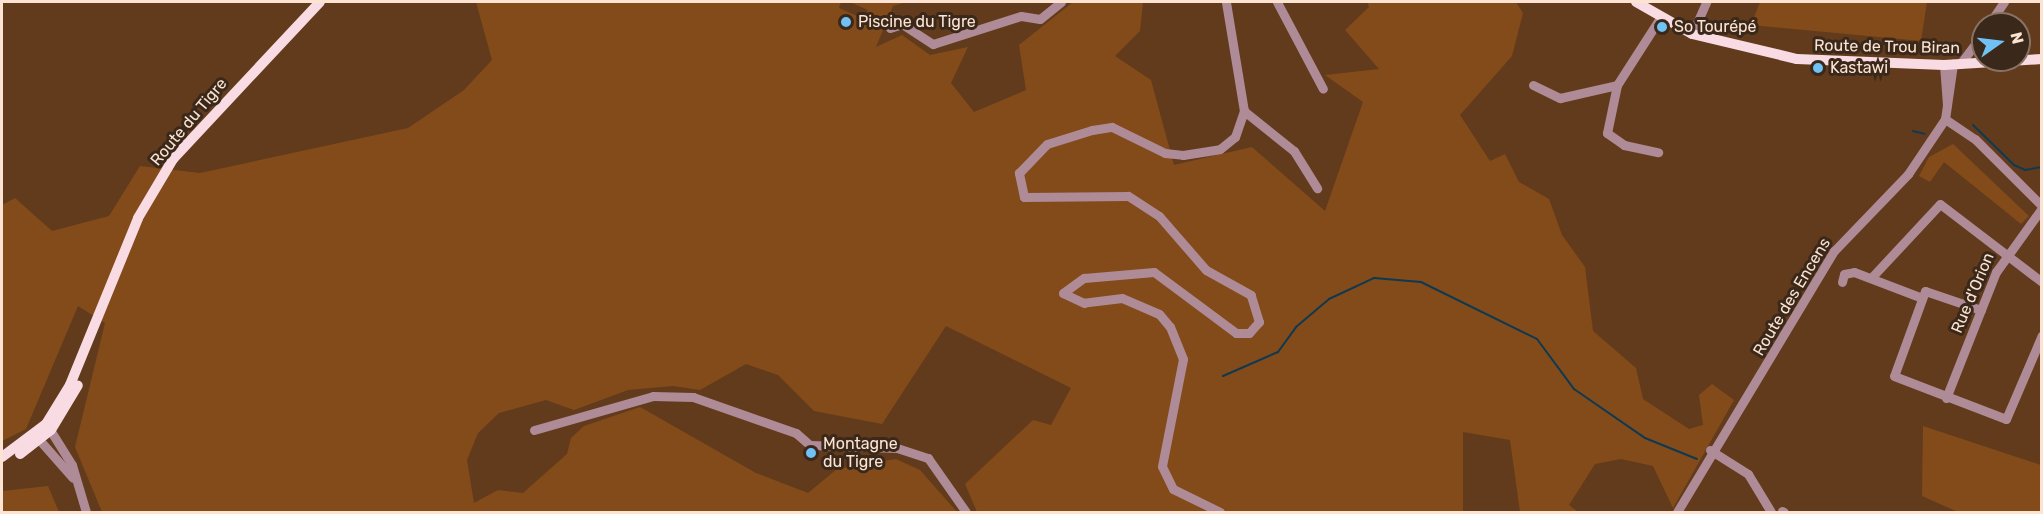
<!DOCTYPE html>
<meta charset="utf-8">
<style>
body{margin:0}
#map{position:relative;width:2043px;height:514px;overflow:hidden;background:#623b1c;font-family:Rubik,sans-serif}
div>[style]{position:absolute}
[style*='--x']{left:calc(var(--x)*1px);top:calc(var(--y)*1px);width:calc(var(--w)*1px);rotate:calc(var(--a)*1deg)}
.green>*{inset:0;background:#834b1a}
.stream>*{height:2px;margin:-1px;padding:0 1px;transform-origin:1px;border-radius:1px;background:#0f3950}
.minor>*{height:9px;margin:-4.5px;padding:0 4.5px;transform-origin:4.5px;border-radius:4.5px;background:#ae8b96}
.major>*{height:10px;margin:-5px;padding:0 5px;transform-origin:5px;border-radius:5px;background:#f9dbe4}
.dots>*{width:16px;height:16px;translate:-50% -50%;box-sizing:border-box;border:3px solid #3a281a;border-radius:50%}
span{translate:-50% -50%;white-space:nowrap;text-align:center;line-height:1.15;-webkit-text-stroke:6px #3a281a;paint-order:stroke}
.poi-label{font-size:16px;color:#fce3d2}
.left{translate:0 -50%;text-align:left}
.street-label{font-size:16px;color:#fce3d2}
.frame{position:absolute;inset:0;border:3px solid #fce3d2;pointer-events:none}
.north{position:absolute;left:1971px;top:12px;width:60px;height:60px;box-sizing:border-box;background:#3a281a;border:2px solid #887364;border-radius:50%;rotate:76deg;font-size:16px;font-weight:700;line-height:24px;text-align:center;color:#fce3d2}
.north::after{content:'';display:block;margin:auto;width:21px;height:27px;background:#70c1f4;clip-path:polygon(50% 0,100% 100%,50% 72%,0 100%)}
</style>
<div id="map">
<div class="green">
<div style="clip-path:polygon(476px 2px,841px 2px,839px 8px,864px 19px,868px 10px,850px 2px,906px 2px,893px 6px,876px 47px,902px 35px,930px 55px,968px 47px,951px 83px,974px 112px,1026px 90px,1019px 45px,1073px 2px,1143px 2px,1140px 31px,1115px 56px,1151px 80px,1174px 165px,1252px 147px,1325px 211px,1363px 102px,1325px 75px,1379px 69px,1345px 30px,1369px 7px,1367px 2px,1516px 2px,1523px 13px,1512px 56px,1460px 115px,1490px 161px,1505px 154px,1519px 182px,1549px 199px,1562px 235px,1585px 267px,1593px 331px,1636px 368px,1643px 399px,1689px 429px,1703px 425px,1699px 395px,1712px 384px,1734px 400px,1673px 508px,1653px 466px,1621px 459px,1595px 464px,1569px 505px,1578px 512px,1520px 512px,1510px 440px,1463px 432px,1463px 512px,977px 512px,965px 484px,1033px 420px,1051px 425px,1071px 388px,946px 326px,882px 424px,814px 411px,778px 375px,746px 364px,700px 390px,673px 386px,628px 390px,574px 410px,546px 400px,499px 413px,478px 433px,467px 460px,474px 503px,498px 490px,523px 493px,567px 454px,571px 438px,584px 426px,640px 407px,756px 473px,808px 493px,837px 469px,896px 459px,920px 470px,957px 512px,102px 512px,75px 447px,105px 323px,78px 306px,26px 429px,2px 441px,2px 205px,15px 198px,52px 231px,109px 216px,140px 166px,200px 173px,408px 128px,464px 90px,492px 60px)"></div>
<div style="clip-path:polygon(1760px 2px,1927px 2px,1921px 41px,1751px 25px)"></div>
<div style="clip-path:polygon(1953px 144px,2029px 216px,2021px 224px,1944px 162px,1930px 182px,1919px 176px,1929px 157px)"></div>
<div style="clip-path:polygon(1923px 426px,2041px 465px,2041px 512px,1958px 512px,1922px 496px)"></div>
<div style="clip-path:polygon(48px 486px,59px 512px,2px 512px,2px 491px)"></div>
</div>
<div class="stream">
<div style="--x:1973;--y:125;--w:57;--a:44.3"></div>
<div style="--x:2014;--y:165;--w:12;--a:24"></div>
<div style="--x:2025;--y:170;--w:17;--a:-10"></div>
<div style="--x:1913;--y:131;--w:12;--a:14"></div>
<div style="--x:1223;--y:376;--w:60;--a:-23.6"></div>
<div style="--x:1278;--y:352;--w:31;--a:-54"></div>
<div style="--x:1296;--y:327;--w:43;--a:-40.3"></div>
<div style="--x:1329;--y:299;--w:50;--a:-25"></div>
<div style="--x:1374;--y:278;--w:47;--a:4.9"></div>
<div style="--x:1421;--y:282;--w:129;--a:26.2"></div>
<div style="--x:1537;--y:339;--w:62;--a:53.5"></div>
<div style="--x:1574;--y:389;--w:86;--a:34.6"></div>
<div style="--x:1645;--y:438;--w:56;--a:22"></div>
</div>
<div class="minor">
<div style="--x:1277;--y:2;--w:98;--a:62.1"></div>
<div style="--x:1989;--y:24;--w:27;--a:-56"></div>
<div style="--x:890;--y:28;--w:13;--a:-18"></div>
<div style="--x:902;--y:24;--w:37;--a:33"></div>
<div style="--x:933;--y:44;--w:92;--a:-17.7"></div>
<div style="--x:1021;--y:16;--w:19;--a:9"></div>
<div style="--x:1040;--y:19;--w:27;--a:-39"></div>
<div style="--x:1692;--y:34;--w:35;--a:-66"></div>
<div style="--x:1960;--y:64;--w:39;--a:-53"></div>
<div style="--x:1944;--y:65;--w:40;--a:85.7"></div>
<div style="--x:1533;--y:85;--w:30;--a:26"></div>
<div style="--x:1560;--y:98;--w:58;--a:-12.8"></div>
<div style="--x:1617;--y:85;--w:80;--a:-57.3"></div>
<div style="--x:1617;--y:85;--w:49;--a:101.8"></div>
<div style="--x:1607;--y:133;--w:21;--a:35"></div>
<div style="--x:1624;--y:145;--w:35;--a:12"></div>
<div style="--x:1244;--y:111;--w:64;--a:38.7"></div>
<div style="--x:1294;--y:151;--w:44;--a:58.1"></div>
<div style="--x:1945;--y:119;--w:36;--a:34"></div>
<div style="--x:1975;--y:139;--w:95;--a:45"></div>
<div style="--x:1871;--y:278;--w:101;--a:-47"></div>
<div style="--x:1940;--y:204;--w:128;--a:37.4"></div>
<div style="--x:1842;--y:282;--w:8;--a:-76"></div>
<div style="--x:1844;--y:274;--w:10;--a:-11"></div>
<div style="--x:1854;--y:272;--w:73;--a:20.9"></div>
<div style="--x:1981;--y:310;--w:59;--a:-161.3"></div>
<div style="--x:1925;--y:291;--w:90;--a:110"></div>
<div style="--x:1894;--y:376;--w:120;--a:21"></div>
<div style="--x:2006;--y:419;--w:91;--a:-66.8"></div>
<div style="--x:1946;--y:398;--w:136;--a:-68.4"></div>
<div style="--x:1996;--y:272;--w:79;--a:-54.3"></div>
<div style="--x:47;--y:425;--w:47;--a:58"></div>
<div style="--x:72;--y:465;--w:49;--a:73.4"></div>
<div style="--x:534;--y:430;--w:124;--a:-15.9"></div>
<div style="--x:653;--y:396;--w:40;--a:1.4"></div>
<div style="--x:693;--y:397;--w:109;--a:19.3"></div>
<div style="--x:796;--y:433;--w:18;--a:41"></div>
<div style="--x:810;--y:445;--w:87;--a:2"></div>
<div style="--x:897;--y:448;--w:33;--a:18"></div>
<div style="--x:928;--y:458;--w:66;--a:54.9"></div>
<div style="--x:35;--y:435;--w:57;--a:48.5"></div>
<div style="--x:1710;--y:450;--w:45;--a:32.3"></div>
<div style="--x:1748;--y:474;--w:44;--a:58.8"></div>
<div style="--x:1782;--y:511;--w:2;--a:27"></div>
<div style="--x:1220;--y:512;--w:52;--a:-153.9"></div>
<div style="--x:1173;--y:489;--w:25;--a:-116"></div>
<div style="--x:1162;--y:466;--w:109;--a:-78.9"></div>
<div style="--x:1183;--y:359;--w:35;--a:-112"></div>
<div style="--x:1170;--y:327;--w:17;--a:-130"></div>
<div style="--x:1159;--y:314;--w:40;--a:-156.6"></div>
<div style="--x:1122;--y:298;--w:38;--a:173"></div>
<div style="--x:1084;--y:303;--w:23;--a:-155"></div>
<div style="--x:1063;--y:293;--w:26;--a:-36"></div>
<div style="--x:1084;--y:278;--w:70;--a:-4.9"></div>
<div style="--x:1154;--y:272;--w:102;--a:36.6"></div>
<div style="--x:1236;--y:333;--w:13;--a:0"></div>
<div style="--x:1249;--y:333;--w:15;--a:-48"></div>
<div style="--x:1259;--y:322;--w:28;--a:-107"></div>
<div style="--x:1251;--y:295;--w:51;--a:-150.9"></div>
<div style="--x:1206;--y:270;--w:72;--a:-131"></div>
<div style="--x:1159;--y:216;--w:37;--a:-147"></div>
<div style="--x:1128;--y:196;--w:104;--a:179.4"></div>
<div style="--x:1024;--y:197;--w:25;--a:-102"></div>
<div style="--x:1019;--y:173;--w:40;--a:-46"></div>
<div style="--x:1047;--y:144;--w:47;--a:-17.3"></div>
<div style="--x:1092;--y:130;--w:20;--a:-9"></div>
<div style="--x:1112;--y:127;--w:59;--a:26.1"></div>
<div style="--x:1165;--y:153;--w:18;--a:6"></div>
<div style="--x:1183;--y:155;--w:37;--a:-9"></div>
<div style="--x:1220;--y:149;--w:19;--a:-39"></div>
<div style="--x:1235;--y:137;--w:28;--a:-71"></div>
<div style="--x:1244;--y:111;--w:110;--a:-99.4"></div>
<div style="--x:1677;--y:512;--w:305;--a:-59"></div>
<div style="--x:1834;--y:251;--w:107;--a:-46.1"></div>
<div style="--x:1908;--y:174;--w:66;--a:-56.1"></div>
<div style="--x:1945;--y:119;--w:56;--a:-81.7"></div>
</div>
<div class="major">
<div style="--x:1636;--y:2;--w:64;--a:29.7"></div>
<div style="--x:1692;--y:34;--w:108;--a:13.4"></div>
<div style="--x:1797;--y:59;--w:147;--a:2.3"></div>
<div style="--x:1944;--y:65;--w:98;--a:-3.5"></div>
<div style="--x:20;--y:454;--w:39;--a:-38"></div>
<div style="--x:51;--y:430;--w:52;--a:-59"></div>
<div style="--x:2;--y:457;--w:55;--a:-36.9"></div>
<div style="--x:46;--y:424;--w:46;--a:-58.4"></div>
<div style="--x:70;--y:385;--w:180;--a:-67.8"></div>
<div style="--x:138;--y:218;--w:69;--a:-59.3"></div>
<div style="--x:173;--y:159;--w:215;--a:-46.9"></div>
</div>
<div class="dots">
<div style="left:846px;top:22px;background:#70c1f4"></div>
<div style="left:1662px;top:27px;background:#70c1f4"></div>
<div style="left:1818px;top:68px;background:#70c1f4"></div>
<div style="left:811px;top:453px;background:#70c1f4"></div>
</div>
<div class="poi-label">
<span class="left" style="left:858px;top:22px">Piscine du Tigre</span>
<span class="left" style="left:1674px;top:27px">So Tourépé</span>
<span class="left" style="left:1830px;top:68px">Kastawi</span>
<span class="left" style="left:823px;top:453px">Montagne<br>du Tigre</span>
</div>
<div class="street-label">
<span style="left:1887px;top:47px;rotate:1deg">Route de Trou Biran</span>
<span style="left:189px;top:122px;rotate:-50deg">Route du Tigre</span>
<span style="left:1973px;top:293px;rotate:-67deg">Rue d'Orion</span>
<span style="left:1792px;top:297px;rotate:-59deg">Route des Encens</span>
</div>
<div class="frame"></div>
<div class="north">N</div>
</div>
